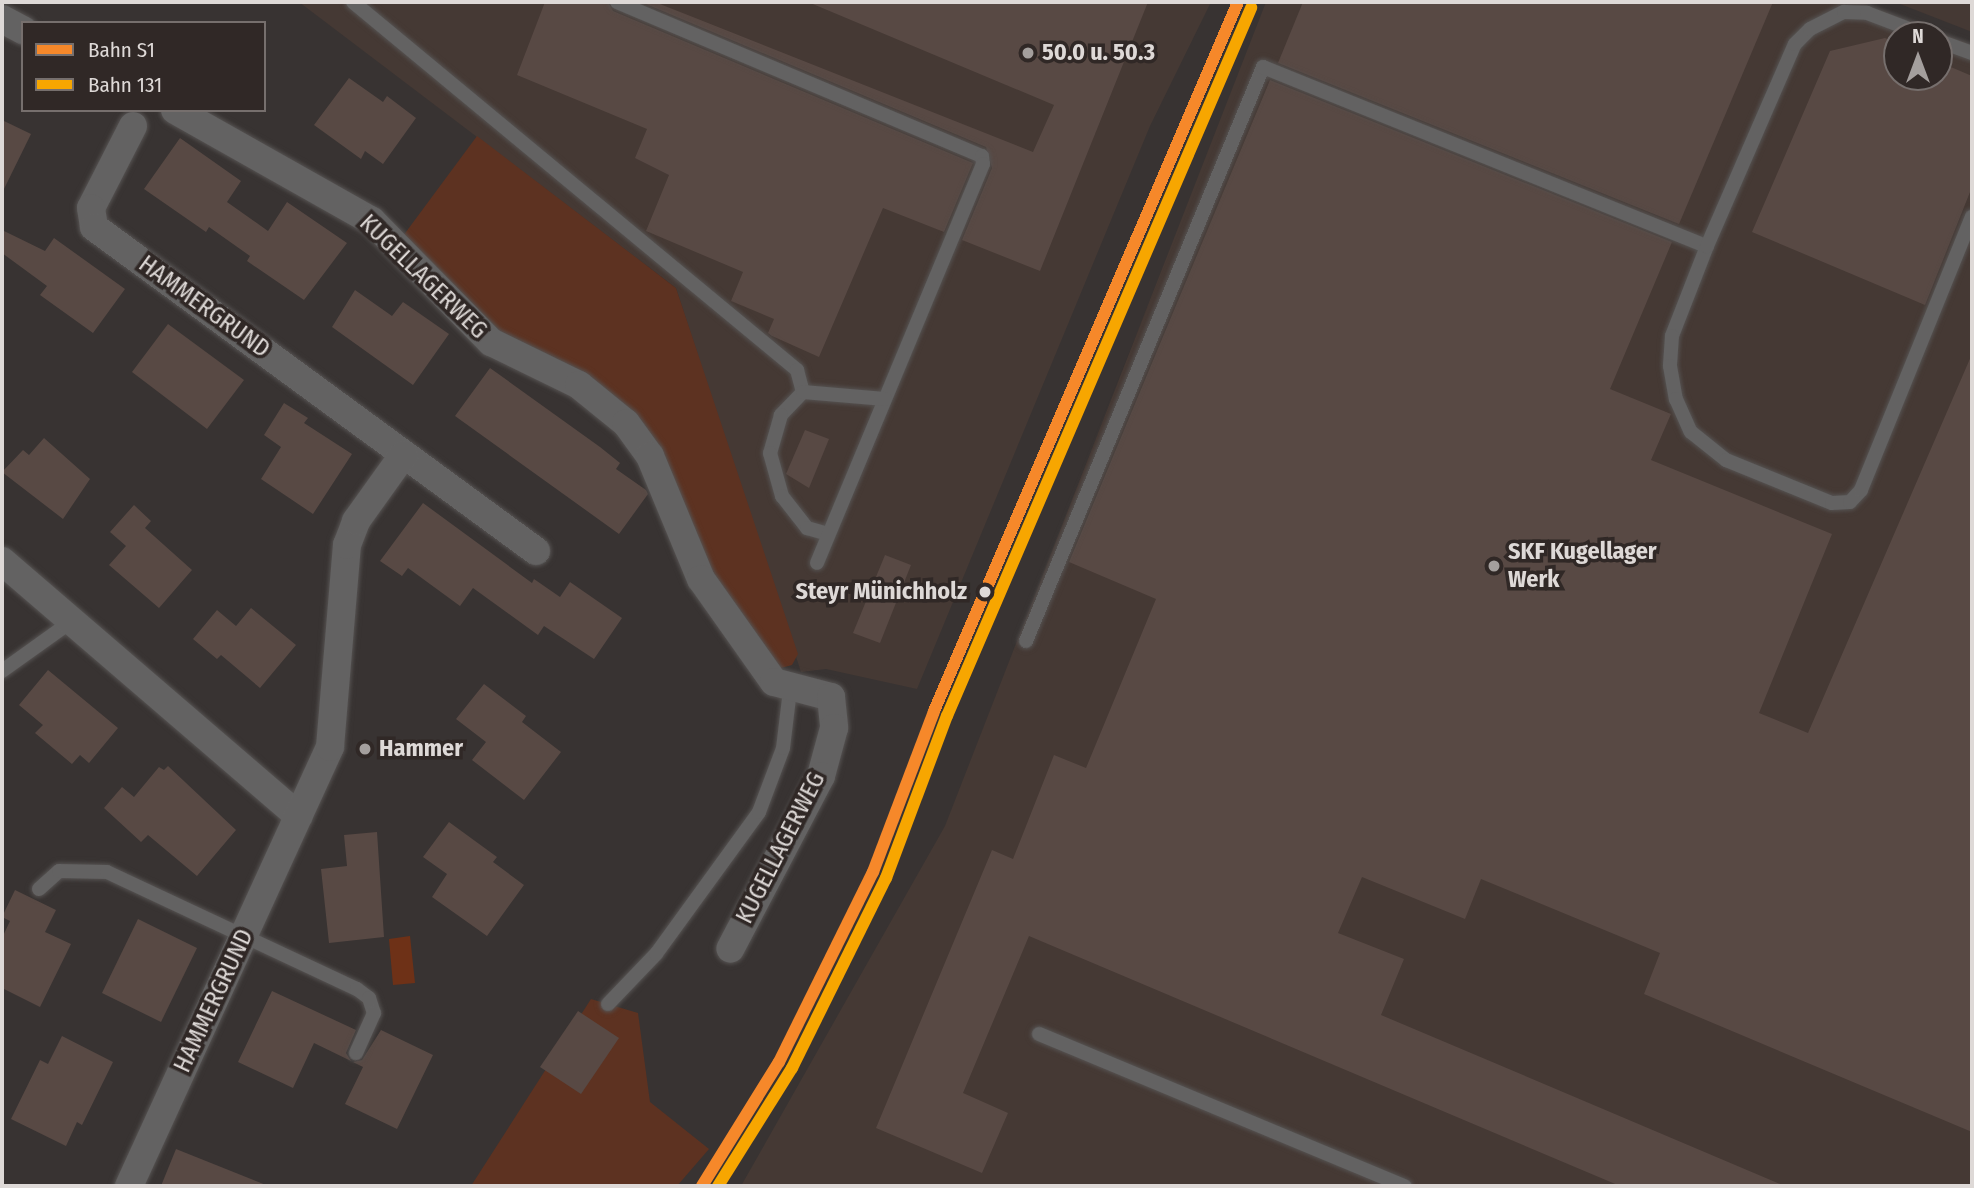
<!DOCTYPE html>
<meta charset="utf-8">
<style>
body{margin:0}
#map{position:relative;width:1974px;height:1188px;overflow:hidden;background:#383332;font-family:"Fira Sans Condensed",sans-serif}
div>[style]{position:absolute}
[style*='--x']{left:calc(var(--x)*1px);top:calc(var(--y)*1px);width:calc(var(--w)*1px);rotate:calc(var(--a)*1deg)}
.built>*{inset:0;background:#453934}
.green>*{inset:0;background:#5d3221}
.water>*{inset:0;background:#6e3117}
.building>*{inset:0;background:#584944}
.roads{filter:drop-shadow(0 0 2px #555251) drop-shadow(0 0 2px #555251)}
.lane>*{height:14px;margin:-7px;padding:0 7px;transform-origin:7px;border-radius:7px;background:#636262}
.street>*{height:28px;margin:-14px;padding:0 14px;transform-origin:14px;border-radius:14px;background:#636262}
.rail-1>*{height:12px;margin:-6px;padding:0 6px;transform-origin:6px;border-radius:6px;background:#f6882a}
.rail-2>*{height:12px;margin:-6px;padding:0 6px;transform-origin:6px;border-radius:6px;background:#f7a600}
.dots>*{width:19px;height:19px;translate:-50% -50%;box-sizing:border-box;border:4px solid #302826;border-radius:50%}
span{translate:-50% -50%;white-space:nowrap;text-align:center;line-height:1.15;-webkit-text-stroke:7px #302826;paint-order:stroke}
.poi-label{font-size:24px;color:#ded9d7;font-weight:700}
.left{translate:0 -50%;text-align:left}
.street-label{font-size:24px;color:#ded9d7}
.stop-label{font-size:24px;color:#ded9d7;font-weight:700}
.right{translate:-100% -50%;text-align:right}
.frame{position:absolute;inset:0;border:4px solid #ded9d7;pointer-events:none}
.legend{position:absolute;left:21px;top:21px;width:245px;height:91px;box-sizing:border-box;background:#302826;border:2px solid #766f6d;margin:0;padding:9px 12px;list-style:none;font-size:21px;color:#ded9d7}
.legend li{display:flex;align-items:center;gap:14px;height:35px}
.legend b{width:35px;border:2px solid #766f6d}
.north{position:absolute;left:1883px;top:21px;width:70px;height:70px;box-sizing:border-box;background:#302826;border:2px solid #766f6d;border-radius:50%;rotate:0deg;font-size:19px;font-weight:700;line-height:28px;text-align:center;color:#ded9d7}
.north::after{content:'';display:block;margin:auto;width:24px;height:32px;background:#a49f9d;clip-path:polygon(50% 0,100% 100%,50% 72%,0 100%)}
</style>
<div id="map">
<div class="built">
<div style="clip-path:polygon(299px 2px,1211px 2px,1150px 126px,917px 689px,826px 669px,801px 672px,676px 288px)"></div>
<div style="clip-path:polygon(evenodd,1266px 2px,1859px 2px,1972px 45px,1972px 1186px,741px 1186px,945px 826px,1266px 2px,1897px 35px,1939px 35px,1939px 77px,1897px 77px,1897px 35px)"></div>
<div style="clip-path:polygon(1895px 2px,1972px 2px,1972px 32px)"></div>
</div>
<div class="green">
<div style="clip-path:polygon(477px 136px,676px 288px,798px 654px,792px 665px,781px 668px,768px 656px,716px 586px,663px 457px,510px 341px,403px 236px)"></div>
<div style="clip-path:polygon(591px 999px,638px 1013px,650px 1102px,709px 1149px,677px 1186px,471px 1186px)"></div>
</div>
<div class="water">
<div style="clip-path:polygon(410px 936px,415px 983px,393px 985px,389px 939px)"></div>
</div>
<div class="building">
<div style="clip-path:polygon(545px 2px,608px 2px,613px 11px,973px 163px,944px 232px,883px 208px,819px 357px,772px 336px,768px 333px,774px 319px,731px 301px,743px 272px,646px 231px,669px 175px,635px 158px,647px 129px,517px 75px)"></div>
<div style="clip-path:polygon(641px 2px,655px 2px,1033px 152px,1054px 105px,808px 2px,1148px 2px,1040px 271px,962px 240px,992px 168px,986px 147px)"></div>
<div style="clip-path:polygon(1303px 2px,1773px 2px,1679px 224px,1278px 63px)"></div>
<div style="clip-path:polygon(1885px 38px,1897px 43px,1897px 77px,1939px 77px,1939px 62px,1972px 76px,1972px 187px,1925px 305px,1752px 232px,1830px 51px)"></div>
<div style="clip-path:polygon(349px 78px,383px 102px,387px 96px,416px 118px,383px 164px,365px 151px,361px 159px,314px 125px)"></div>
<div style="clip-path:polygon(1270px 80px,1672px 242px,1610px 389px,1671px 414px,1651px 460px,1832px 534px,1759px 713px,1808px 733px,1972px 354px,1972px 1132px,1644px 994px,1660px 953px,1481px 879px,1465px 919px,1362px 877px,1338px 933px,1404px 959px,1381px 1015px,1785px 1186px,1620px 1186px,1029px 936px,963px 1093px,1008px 1113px,982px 1173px,876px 1128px,992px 850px,1013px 859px,1054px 755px,1086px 768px,1156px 599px,1069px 562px)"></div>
<div style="clip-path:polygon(2px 120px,31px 134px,2px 193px)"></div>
<div style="clip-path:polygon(180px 138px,241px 181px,227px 202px,268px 231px,287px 202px,347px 243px,304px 300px,247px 261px,250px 256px,209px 227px,206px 232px,144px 189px)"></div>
<div style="clip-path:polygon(2px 230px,45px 251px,54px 238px,125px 289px,93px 333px,40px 295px,47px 286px,2px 253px)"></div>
<div style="clip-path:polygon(355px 290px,392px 316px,403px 302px,449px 334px,413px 385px,332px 327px)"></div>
<div style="clip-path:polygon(168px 324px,244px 380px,207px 429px,132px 372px)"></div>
<div style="clip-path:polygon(490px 368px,600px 447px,620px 463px,616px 469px,646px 490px,648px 494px,619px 534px,455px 416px)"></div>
<div style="clip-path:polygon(284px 403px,308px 418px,304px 423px,352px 454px,313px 514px,261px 479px,281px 447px,264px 435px)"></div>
<div style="clip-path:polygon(805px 430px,829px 439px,809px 488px,786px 474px)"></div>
<div style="clip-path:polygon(44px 438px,90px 479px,63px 519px,2px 472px,23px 450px,29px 455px)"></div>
<div style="clip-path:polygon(423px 503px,532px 583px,534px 579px,560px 597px,570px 582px,622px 618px,594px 659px,544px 626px,538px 635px,473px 588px,460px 606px,408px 568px,402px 576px,380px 561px)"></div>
<div style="clip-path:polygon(134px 505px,151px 521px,145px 528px,192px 570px,159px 608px,109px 565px,126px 546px,110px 532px)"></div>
<div style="clip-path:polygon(885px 555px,911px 565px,880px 643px,853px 633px)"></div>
<div style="clip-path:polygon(251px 608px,296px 645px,260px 688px,221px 655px,217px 659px,193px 639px,217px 610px,236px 626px)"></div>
<div style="clip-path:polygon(48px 670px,118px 728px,89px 763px,80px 755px,72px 764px,35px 733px,43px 725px,19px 705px)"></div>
<div style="clip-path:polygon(484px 684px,526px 716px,522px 722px,561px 752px,524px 800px,472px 760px,486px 742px,456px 719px)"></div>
<div style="clip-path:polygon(168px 766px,236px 830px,197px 876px,148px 835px,141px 842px,104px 808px,122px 787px,134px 797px,159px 767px,164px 770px)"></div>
<div style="clip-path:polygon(449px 822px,497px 857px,493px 862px,524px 885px,487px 936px,432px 897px,447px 874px,423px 857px)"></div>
<div style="clip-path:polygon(377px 832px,384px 937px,329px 943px,321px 869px,347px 866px,344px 835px)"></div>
<div style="clip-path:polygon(15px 890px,56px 910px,45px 932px,71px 944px,40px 1007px,2px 988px,2px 938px,10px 921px,2px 917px)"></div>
<div style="clip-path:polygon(138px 919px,197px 948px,161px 1022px,102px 993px)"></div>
<div style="clip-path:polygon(272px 991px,356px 1030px,346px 1053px,351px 1061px,314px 1043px,293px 1088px,238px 1062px)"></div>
<div style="clip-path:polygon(578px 1011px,619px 1038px,581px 1094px,540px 1067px)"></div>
<div style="clip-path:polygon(381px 1030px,433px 1055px,397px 1129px,345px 1104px,363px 1067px,353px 1062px,362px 1060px)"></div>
<div style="clip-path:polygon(62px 1036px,113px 1062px,82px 1125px,77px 1122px,66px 1146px,11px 1119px,40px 1060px,48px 1064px)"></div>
<div style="clip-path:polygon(176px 1149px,266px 1185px,266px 1186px,161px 1186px)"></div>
</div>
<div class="roads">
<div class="lane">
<div style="--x:353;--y:2;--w:577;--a:39.65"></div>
<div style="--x:797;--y:370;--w:23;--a:75"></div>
<div style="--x:803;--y:392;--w:32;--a:134"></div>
<div style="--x:781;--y:415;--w:40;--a:106"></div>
<div style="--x:770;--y:453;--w:45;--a:74.4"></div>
<div style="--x:782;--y:496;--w:41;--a:52"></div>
<div style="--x:807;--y:528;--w:22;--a:16"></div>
<div style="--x:617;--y:2;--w:396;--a:22.9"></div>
<div style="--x:982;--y:156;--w:8;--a:83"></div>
<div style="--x:983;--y:164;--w:432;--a:112.6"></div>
<div style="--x:1939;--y:41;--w:35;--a:20"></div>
<div style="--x:1707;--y:246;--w:97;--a:111.3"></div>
<div style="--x:1672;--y:336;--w:30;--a:94"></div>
<div style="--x:1670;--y:366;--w:34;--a:80"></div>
<div style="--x:1676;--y:399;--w:36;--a:66"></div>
<div style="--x:1691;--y:432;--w:45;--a:38.7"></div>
<div style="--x:1726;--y:460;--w:114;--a:22.1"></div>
<div style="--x:1832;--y:503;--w:18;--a:-3"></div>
<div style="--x:1850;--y:502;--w:16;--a:-47"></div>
<div style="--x:1861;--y:490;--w:295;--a:-67.9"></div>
<div style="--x:803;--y:392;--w:82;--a:4.9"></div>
<div style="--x:1026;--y:641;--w:621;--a:-67.56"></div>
<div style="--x:1263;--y:67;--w:479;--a:22"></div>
<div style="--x:1707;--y:246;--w:220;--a:-66.5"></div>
<div style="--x:1795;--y:44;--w:21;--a:-45"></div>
<div style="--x:1810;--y:29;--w:38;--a:-27"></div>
<div style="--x:1844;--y:12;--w:23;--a:2"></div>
<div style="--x:1867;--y:13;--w:62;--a:20.8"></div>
<div style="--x:2;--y:671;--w:82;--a:-35.6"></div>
<div style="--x:39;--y:889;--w:27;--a:-42"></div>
<div style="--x:59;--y:871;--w:48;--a:1.2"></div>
<div style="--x:107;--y:872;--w:276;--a:25.1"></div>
<div style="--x:357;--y:989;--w:15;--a:37"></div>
<div style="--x:369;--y:998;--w:16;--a:72"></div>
<div style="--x:374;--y:1013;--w:44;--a:114.2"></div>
<div style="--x:608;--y:1004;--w:69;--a:-46.2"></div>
<div style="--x:656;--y:954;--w:175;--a:-54"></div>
<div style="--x:759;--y:812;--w:68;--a:-69.4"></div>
<div style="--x:783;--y:748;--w:58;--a:-83.1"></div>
<div style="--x:1039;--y:1034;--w:396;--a:22.6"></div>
</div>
<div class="street">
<div style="--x:2;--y:19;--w:24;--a:28"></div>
<div style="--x:175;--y:110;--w:226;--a:29.4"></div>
<div style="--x:372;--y:221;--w:170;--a:45.5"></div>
<div style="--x:491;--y:342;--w:98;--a:26"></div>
<div style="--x:579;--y:385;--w:60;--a:39"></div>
<div style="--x:626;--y:423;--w:41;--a:54"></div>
<div style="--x:650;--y:456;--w:133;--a:67.5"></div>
<div style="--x:701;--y:579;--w:126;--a:54.7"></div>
<div style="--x:774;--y:682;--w:59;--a:14.7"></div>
<div style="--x:831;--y:697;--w:31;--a:84"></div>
<div style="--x:834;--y:728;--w:50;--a:105.2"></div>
<div style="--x:821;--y:776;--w:195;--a:117.7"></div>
<div style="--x:133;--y:126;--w:92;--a:117.1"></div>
<div style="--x:91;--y:208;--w:19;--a:81"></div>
<div style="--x:94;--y:227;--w:548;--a:36.24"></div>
<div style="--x:2;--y:561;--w:391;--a:40.7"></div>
<div style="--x:129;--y:1186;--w:483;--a:-65.4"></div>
<div style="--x:330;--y:747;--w:203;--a:-85.2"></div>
<div style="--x:347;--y:545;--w:26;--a:-69"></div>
<div style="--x:356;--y:521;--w:82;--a:-54.4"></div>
</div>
</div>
<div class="rail-1">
<div style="--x:702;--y:1186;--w:146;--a:-58.2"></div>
<div style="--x:779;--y:1062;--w:212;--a:-63.7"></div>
<div style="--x:873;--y:872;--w:172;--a:-69.2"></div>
<div style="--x:934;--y:711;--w:771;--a:-66.79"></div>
</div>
<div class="rail-2">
<div style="--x:718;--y:1186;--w:139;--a:-57.9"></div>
<div style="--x:792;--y:1068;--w:212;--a:-63.7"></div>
<div style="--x:886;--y:878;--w:173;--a:-69.4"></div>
<div style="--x:947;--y:716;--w:771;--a:-66.76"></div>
</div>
<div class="dots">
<div style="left:1028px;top:53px;background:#a49f9d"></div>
<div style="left:1494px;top:566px;background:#a49f9d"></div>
<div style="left:985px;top:592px;background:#ded9d7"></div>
<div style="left:365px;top:749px;background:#a49f9d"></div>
</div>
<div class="poi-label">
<span class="left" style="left:1042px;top:53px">50.0 u. 50.3</span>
<span class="left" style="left:1508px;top:566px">SKF Kugellager<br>Werk</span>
<span class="left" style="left:379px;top:749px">Hammer</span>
</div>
<div class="street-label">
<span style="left:423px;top:277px;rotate:44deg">KUGELLAGERWEG</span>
<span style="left:204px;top:307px;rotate:36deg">HAMMERGRUND</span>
<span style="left:781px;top:848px;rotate:-63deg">KUGELLAGERWEG</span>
<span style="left:214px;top:1001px;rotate:-65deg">HAMMERGRUND</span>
</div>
<div class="stop-label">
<span class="right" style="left:967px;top:592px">Steyr Münichholz</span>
</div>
<div class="frame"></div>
<ul class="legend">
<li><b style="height:9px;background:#f6882a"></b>Bahn S1</li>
<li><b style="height:9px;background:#f7a600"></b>Bahn 131</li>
</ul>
<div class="north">N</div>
</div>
